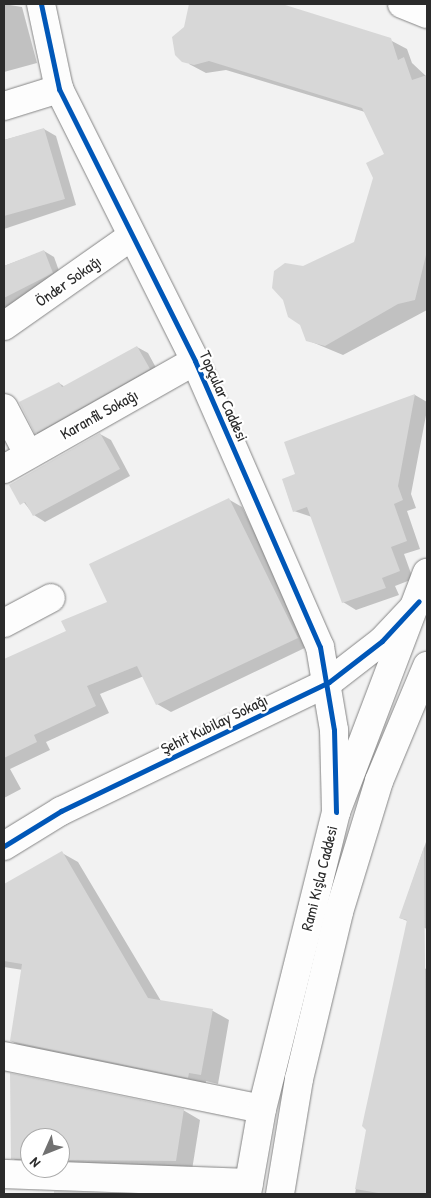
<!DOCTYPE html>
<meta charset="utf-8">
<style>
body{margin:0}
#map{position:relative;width:431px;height:1198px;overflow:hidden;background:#f2f2f2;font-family:"Patrick Hand",sans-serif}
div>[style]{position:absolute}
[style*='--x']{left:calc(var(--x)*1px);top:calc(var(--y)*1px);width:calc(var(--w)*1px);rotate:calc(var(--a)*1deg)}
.shadow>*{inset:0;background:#0003}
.building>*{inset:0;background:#d7d7d7}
.roads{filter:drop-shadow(0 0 1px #858585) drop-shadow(0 0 1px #858585)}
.minor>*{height:28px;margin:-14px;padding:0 14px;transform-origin:14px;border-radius:14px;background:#fdfdfd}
.major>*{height:28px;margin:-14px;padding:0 14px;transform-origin:14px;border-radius:14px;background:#fdfdfd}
.cycleway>*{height:5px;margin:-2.5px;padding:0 2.5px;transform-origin:2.5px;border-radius:2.5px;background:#0057b8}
span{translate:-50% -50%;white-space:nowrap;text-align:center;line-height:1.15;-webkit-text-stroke:4.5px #fff;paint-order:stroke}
.street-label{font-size:16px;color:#2b2b2b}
.frame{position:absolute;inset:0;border:5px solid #2b2b2b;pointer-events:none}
.north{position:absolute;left:20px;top:1128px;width:50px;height:50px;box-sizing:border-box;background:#fff;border:1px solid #aaa;border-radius:50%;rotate:226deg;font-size:14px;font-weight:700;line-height:20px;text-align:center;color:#2b2b2b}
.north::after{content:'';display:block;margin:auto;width:18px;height:22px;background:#717171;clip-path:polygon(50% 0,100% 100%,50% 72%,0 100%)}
</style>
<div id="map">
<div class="shadow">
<div style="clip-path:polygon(4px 4px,22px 7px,37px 63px,4px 72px)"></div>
<div style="clip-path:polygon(194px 4px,277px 4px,390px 40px,407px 49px,412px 63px,427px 77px,427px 310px,343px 355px,307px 340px,355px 242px,386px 154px,365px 112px,226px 70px,206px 73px,189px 64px,185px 28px)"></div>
<div style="clip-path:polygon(44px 129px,56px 136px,76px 205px,4px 229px,4px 140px)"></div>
<div style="clip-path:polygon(44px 251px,54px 257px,62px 279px,4px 316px,4px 266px)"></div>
<div style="clip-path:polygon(137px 347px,148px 353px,160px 375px,47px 439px,36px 433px,59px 383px,65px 387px)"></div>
<div style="clip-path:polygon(415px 395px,427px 402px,427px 410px,411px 494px,416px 508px,407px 511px,420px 549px,404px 554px,413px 579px,395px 586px,399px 595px,356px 610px,343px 602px,312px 517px,294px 511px,297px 475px,285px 443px)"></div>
<div style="clip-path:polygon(100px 434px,111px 440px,130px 476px,45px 522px,34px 515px,11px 486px)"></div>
<div style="clip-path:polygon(228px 499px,242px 507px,311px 645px,171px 712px,157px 704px,144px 676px,100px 694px,109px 713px,46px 742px,50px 750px,10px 769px,21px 789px,4px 798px,4px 660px,67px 632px,109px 603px)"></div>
<div style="clip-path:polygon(427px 839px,427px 929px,400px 918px)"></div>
<div style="clip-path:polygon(62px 853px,78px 862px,161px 1001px,213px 1011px,229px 1020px,218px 1084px,206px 1081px,205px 1087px,28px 1050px,11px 1041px,23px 970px,4px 967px,4px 886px)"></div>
<div style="clip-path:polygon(399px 963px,427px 969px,427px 1194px,355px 1194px)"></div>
<div style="clip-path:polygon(12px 1075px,183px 1110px,200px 1120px,192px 1170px,60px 1168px,60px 1138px,30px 1138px,29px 1168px,12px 1158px)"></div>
</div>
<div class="building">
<div style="clip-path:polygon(189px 4px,282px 4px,391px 38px,398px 60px,404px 57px,412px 80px,427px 75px,427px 251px,415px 300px,398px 304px,325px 346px,306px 341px,300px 325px,288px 317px,283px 300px,272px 288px,274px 271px,285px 263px,303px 266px,354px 242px,373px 178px,366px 163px,384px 154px,362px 108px,209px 61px,194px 65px,182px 62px,175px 55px,172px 37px,184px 27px)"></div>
<div style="clip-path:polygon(44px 128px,65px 199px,4px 216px,4px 140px)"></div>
<div style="clip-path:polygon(44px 250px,53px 273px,4px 298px,4px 266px)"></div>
<div style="clip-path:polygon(137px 346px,150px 369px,35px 434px,19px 402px,59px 382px,62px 387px)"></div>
<div style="clip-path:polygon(415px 394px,398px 486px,403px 500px,394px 504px,407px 541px,391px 547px,400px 571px,382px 578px,386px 588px,342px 603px,307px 507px,293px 512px,282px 479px,295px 474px,284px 442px)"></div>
<div style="clip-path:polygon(100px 433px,120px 469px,33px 516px,25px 502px,20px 505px,9px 485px)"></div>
<div style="clip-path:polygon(229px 498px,298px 638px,156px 705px,137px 666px,87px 686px,96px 706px,34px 735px,37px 742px,4px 758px,4px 659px,66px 631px,61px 621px,107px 602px,89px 564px)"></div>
<div style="clip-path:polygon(424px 847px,427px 1194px,384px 1194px,355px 1189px,366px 1130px,362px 1126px,407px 920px,399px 918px)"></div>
<div style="clip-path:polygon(62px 851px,148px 998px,213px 1009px,201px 1075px,189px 1073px,188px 1078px,10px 1041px,22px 964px,4px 961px,4px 884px)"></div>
<div style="clip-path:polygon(10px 1073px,184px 1109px,176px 1161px,60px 1160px,60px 1138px,30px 1138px,30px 1159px,11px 1159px)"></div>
<div style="clip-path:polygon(54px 1191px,105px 1193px,105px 1194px,54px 1194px)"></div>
</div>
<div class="roads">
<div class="minor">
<div style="--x:41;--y:4;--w:87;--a:78"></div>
<div style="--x:59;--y:89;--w:304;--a:63.4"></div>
<div style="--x:195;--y:361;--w:312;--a:66.4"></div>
<div style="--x:320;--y:647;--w:84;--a:80.4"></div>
<div style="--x:334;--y:730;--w:82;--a:88.6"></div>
<div style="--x:402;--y:4;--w:27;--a:22"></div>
<div style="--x:4;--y:106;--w:58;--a:-17.2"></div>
<div style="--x:4;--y:326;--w:156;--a:-35.1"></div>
<div style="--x:4;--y:408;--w:52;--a:62.4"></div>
<div style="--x:4;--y:469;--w:219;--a:-29.5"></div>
<div style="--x:4;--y:623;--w:53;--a:-28"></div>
<div style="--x:4;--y:846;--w:67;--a:-31.6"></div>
<div style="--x:61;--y:811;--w:297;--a:-25.7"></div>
<div style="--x:329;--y:682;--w:67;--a:-37.7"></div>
<div style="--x:382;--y:641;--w:47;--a:-46.7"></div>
<div style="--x:4;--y:1056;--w:263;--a:11.6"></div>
<div style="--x:4;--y:1174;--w:245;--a:2.1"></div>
</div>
<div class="major">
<div style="--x:247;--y:1194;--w:86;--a:-80"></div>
<div style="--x:262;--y:1109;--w:306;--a:-76"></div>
<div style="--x:336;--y:812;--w:256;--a:-69.2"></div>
<div style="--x:280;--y:1194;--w:117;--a:-80.6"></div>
<div style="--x:299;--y:1079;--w:172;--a:-76.5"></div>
<div style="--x:339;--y:912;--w:137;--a:-73"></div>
<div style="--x:379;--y:781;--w:125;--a:-67.3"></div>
</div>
</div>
<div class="cycleway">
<div style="--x:41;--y:4;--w:87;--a:78"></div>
<div style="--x:59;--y:89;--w:304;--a:63.4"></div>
<div style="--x:195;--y:361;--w:312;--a:66.4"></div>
<div style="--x:320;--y:647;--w:84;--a:80.4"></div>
<div style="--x:334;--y:730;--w:82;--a:88.6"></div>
<div style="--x:4;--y:846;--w:67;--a:-31.6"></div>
<div style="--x:61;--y:811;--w:297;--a:-25.7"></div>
<div style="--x:329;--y:682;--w:67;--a:-37.7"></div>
<div style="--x:382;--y:641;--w:54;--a:-47.2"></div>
</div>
<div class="street-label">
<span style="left:68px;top:281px;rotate:-35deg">Önder Sokağı</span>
<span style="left:224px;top:396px;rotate:66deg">Topçular Caddesi</span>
<span style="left:99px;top:414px;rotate:-29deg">Karanfil Sokağı</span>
<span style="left:214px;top:724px;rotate:-26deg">Şehit Kubilay Sokağı</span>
<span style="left:319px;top:878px;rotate:-76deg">Rami Kışla Caddesi</span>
</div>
<div class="frame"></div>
<div class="north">N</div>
</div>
